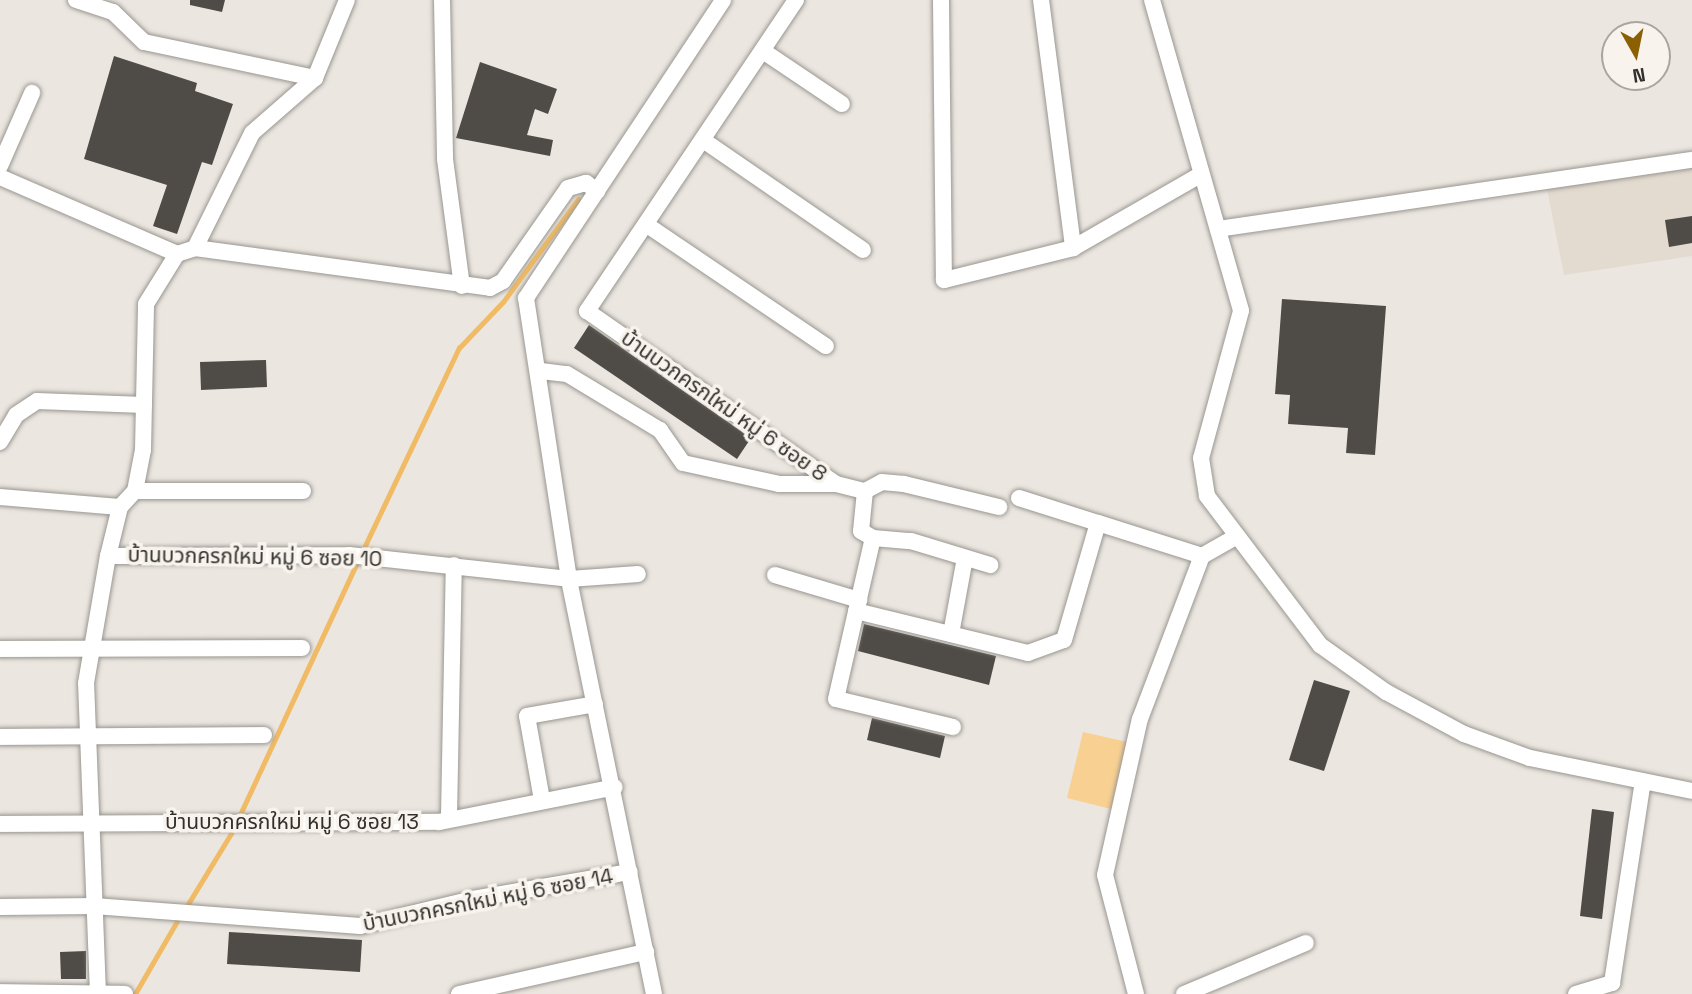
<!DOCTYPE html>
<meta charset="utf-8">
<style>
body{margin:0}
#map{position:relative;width:1692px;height:994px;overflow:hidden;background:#ebe6e0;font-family:"Space Grotesk","Noto Sans Thai",sans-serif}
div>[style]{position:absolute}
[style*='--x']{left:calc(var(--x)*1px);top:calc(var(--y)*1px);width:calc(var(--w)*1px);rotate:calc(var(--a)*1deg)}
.built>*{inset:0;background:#e3dbcf}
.green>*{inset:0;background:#f8d092}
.stream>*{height:4.5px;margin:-2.25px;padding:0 2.25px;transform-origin:2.25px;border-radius:2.25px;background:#f0bb64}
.building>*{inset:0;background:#4f4c47}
.roads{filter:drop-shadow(0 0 2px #999690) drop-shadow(0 0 2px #999690)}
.street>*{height:16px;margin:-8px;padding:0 8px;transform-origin:8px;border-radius:8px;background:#fff}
span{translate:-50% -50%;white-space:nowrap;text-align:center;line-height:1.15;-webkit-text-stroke:7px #f8f4ed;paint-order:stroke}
.street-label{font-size:21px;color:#32302e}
.north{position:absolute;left:1601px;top:21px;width:70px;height:70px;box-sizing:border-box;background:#f8f4ed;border:2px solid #a9a6a1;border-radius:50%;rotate:171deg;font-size:19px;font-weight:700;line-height:28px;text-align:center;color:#32302e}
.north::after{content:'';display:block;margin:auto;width:24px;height:32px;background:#8b6002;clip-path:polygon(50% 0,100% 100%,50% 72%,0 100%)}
</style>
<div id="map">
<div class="built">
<div style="clip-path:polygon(1692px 167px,1692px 256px,1564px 275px,1547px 189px)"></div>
</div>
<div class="green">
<div style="clip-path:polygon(1083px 732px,1127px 742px,1111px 809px,1067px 798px)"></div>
</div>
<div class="stream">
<div style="--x:362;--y:552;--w:226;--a:-64.6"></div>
<div style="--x:459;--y:348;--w:64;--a:-46.3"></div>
<div style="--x:503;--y:302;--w:127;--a:-53.9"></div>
<div style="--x:238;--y:819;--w:285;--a:-65.1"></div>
<div style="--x:185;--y:909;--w:96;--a:-58.6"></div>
<div style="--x:135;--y:994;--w:90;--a:-60"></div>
</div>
<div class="building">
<div style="clip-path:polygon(190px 0,225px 0,222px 12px,190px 5px)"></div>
<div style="clip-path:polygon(114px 56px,197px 83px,195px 91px,233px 104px,212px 165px,202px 162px,177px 234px,153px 226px,167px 185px,84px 159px)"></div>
<div style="clip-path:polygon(480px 62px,557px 89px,548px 114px,535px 109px,527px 135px,553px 140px,550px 156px,456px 138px)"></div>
<div style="clip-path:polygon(1692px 216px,1692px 243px,1669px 247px,1665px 220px)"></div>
<div style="clip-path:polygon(1282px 299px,1386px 306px,1375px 455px,1346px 453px,1348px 428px,1288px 424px,1290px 395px,1275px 394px)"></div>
<div style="clip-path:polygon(589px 325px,751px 438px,737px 459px,574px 348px)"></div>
<div style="clip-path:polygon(266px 360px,267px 387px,201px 390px,200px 362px)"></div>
<div style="clip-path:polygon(864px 624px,996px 656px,989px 685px,858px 651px)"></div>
<div style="clip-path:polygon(1314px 680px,1350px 691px,1324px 771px,1289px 760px)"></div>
<div style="clip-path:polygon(872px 718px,945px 736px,940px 758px,867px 740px)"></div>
<div style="clip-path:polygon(1592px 809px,1614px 812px,1602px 919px,1580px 916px)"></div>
<div style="clip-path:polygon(229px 932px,362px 940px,360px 972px,227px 964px)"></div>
<div style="clip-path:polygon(86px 951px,86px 979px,61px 979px,60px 952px)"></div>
</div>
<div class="roads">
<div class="street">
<div style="--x:76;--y:0;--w:39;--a:18"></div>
<div style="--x:113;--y:12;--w:43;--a:44.1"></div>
<div style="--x:144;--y:42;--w:175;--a:11.9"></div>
<div style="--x:442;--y:0;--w:159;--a:88.9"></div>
<div style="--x:445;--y:159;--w:128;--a:82.4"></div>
<div style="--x:796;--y:0;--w:375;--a:123.9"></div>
<div style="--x:587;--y:311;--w:303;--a:34.8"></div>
<div style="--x:836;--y:484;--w:30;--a:14"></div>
<div style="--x:941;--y:0;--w:280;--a:89.4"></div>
<div style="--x:944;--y:280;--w:133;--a:-13.9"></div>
<div style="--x:1073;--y:248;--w:146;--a:-29.9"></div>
<div style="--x:1041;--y:0;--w:250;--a:82.6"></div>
<div style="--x:1152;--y:0;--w:323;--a:74"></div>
<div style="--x:1241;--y:311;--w:152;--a:105.2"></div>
<div style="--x:1201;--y:458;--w:38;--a:81"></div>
<div style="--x:1207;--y:496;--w:187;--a:52.8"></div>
<div style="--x:1320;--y:645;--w:81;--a:35.5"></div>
<div style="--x:1386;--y:692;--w:89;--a:28.3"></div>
<div style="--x:1464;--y:734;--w:70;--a:20"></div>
<div style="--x:1530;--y:758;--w:165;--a:11.5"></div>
<div style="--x:763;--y:51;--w:95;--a:33.9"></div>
<div style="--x:703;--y:140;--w:194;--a:34.5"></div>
<div style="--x:0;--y:166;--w:80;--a:-66.3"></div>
<div style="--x:0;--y:177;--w:193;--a:23.5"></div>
<div style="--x:647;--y:225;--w:216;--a:34.1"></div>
<div style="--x:1218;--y:229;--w:479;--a:-8.3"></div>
<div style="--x:195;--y:248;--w:128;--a:-63.6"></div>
<div style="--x:252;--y:133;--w:84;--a:-41.1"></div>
<div style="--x:315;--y:78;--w:84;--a:-67.7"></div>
<div style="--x:541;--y:371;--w:26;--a:7"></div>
<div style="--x:567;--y:374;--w:109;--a:31.1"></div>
<div style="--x:660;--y:430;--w:40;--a:55.1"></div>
<div style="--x:683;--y:463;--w:98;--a:12.3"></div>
<div style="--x:779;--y:484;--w:57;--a:0"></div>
<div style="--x:0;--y:442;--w:31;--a:-59"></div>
<div style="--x:16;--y:415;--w:25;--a:-34"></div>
<div style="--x:37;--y:401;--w:107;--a:2.1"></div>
<div style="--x:135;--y:491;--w:168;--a:0"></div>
<div style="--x:0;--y:497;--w:120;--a:4.8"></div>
<div style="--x:1019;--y:498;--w:83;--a:17.6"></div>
<div style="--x:873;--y:538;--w:38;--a:5"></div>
<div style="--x:911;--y:541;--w:83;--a:16.9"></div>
<div style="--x:108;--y:556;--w:241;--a:-0.2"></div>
<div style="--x:349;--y:555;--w:221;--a:6.2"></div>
<div style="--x:569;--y:579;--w:69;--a:-4.1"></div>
<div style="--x:775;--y:575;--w:88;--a:16.6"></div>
<div style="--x:856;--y:611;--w:177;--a:13.7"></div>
<div style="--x:1028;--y:653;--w:38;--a:-20"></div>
<div style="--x:1064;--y:640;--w:122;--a:-73.8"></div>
<div style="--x:1098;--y:523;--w:109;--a:17.6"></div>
<div style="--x:1202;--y:556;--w:40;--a:-29.7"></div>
<div style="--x:951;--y:634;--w:77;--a:-79.6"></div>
<div style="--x:0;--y:649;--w:302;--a:-0.2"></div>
<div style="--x:953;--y:727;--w:120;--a:-166.5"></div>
<div style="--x:836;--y:699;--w:165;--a:-77.1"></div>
<div style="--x:873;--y:538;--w:14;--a:-150"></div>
<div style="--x:861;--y:531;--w:40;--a:-84.3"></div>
<div style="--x:865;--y:491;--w:19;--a:-28"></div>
<div style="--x:882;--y:482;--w:22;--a:5"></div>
<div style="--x:904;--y:484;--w:98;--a:13.6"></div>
<div style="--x:0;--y:737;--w:264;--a:-0.4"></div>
<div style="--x:542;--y:800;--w:85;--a:-100.1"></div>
<div style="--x:527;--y:716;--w:69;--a:-10"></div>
<div style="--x:449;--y:816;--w:251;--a:-88.9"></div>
<div style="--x:0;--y:824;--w:439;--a:-0.3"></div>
<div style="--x:439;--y:822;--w:179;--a:-11.2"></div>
<div style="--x:0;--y:907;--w:94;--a:-0.6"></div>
<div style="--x:94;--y:906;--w:267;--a:4.3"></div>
<div style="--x:360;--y:926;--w:116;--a:-13.4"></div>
<div style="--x:473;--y:899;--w:159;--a:-9.8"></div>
<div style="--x:0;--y:992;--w:125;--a:0.9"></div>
<div style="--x:98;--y:994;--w:311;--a:-92.2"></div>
<div style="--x:86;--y:683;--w:129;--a:-80.2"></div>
<div style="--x:108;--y:556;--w:50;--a:-76.2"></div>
<div style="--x:120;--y:507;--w:22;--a:-47"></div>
<div style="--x:135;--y:491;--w:42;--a:-79"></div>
<div style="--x:143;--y:450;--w:146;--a:-88.8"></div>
<div style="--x:146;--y:304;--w:59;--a:-58.2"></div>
<div style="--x:177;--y:254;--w:19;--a:-18"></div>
<div style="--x:195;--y:248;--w:298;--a:7.7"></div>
<div style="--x:490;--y:288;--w:15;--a:-28"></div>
<div style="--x:503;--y:281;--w:113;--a:-55"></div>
<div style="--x:568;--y:188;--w:19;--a:-16"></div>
<div style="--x:586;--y:183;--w:14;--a:36"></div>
<div style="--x:459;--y:994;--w:192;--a:-12.7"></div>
<div style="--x:654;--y:994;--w:424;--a:-101.6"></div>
<div style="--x:569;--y:579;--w:284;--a:-98.7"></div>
<div style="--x:526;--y:298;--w:357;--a:-56.5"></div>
<div style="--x:1136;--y:994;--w:123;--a:-104.6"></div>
<div style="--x:1105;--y:875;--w:160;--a:-77.4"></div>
<div style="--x:1140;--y:719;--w:174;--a:-69.2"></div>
<div style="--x:1184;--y:994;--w:132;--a:-22.7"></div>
<div style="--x:1576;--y:994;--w:38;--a:-17"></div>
<div style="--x:1612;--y:983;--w:204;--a:-81.3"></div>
</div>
</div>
<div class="street-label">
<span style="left:724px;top:406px;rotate:35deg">บ้านบวกครกใหม่ หมู่ 6 ซอย 8</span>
<span style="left:255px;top:557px;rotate:1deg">บ้านบวกครกใหม่ หมู่ 6 ซอย 10</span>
<span style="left:292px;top:822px">บ้านบวกครกใหม่ หมู่ 6 ซอย 13</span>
<span style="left:488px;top:900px;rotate:-11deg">บ้านบวกครกใหม่ หมู่ 6 ซอย 14</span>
</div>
<div class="north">N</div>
</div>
